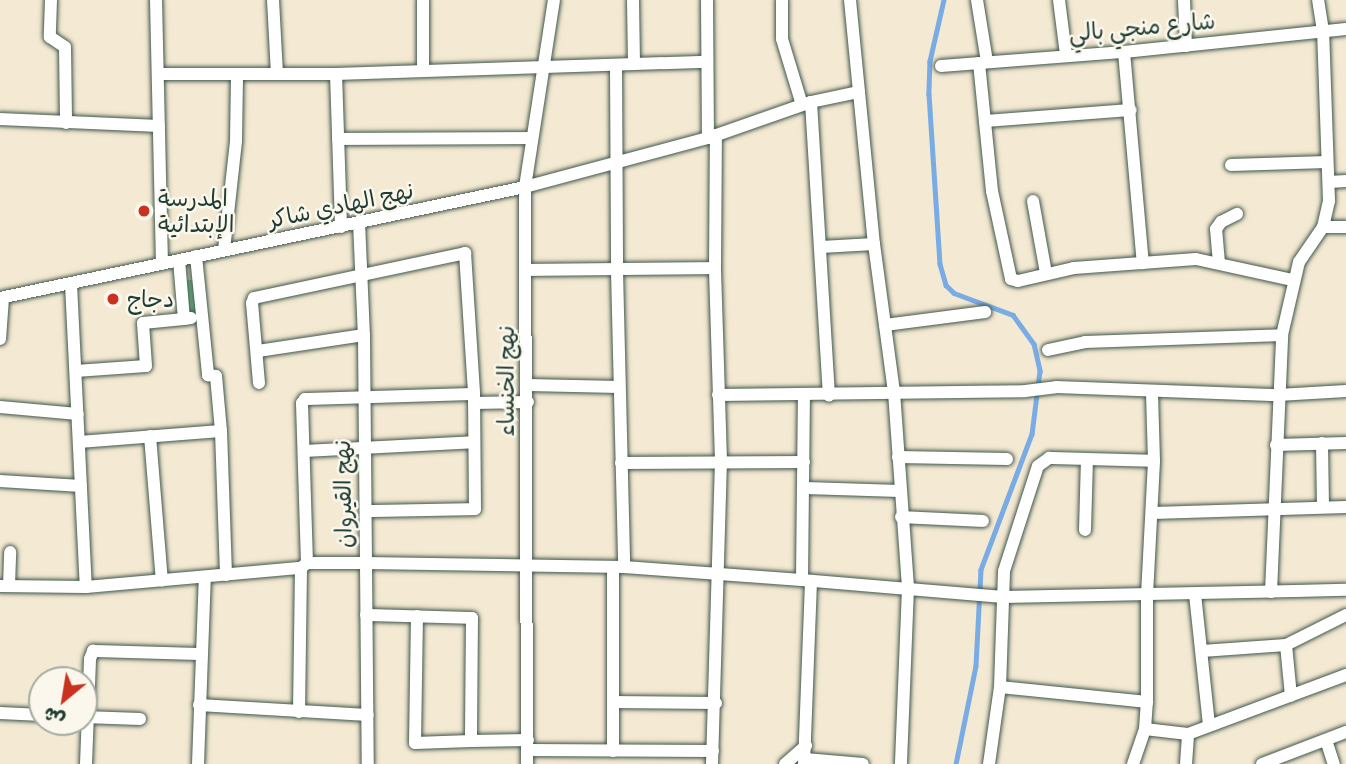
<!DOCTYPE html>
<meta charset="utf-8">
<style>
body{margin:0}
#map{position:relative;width:1346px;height:764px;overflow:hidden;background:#f4e9d2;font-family:"Patrick Hand","Playpen Sans Arabic",sans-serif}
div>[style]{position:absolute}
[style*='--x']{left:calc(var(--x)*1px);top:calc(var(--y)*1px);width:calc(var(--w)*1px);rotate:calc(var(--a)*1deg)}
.green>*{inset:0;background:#7cd296}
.stream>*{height:4.5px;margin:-2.25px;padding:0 2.25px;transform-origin:2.25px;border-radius:2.25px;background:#79abe5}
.roads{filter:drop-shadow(0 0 2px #3f574c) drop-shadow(0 0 2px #3f574c)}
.street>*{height:12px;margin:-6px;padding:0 6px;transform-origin:6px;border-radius:6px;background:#fff}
.dots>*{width:19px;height:19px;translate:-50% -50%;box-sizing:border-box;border:4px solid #fbf7ec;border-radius:50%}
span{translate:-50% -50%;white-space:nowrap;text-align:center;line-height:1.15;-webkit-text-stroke:5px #fbf7ec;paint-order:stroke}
.street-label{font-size:23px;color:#1f3d34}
.poi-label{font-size:23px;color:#1f3d34}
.left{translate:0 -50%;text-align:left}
.north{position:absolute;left:28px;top:666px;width:70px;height:70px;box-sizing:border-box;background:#fbf7ec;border:2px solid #a3ada2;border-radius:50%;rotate:210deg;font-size:19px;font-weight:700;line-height:28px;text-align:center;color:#1f3d34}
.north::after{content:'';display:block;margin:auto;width:24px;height:32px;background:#c8321e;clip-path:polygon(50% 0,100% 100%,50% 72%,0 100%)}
</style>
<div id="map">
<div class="green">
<div style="clip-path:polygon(187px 280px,194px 280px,197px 314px,190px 315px)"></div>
</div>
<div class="stream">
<div style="--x:944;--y:0;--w:63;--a:102.9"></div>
<div style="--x:930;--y:61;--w:33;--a:92"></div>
<div style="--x:929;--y:94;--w:170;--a:86.3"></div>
<div style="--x:940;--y:264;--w:22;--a:74"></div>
<div style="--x:946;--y:285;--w:11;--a:45"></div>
<div style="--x:954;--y:293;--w:63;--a:20.4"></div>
<div style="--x:1013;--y:315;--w:36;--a:54"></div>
<div style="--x:1034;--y:344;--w:28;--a:77"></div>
<div style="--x:1040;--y:371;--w:64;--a:97.2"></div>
<div style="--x:1032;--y:434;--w:145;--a:110.6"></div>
<div style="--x:981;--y:570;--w:96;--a:93"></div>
<div style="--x:976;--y:666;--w:100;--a:101.5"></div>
</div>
<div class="roads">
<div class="street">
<div style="--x:51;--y:0;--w:37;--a:92"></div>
<div style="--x:50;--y:37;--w:18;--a:34"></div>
<div style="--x:65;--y:47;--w:76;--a:89.2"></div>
<div style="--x:156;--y:0;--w:264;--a:88.7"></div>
<div style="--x:273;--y:0;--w:74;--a:86.9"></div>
<div style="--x:423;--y:0;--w:71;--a:90"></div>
<div style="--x:633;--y:0;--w:64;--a:89.1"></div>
<div style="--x:707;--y:0;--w:138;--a:89.6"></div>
<div style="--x:782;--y:0;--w:39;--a:90"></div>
<div style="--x:782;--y:39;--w:69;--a:73.1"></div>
<div style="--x:850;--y:0;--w:245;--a:84.4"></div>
<div style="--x:874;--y:244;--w:149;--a:82.3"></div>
<div style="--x:894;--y:392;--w:196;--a:85.9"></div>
<div style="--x:908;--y:588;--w:176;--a:92.3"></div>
<div style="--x:977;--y:0;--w:63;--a:80.8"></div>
<div style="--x:1059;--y:0;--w:55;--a:82.7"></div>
<div style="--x:1184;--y:0;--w:46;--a:87.5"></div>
<div style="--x:1124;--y:52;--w:212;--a:84.9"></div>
<div style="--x:979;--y:63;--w:129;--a:84.2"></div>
<div style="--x:992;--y:191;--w:90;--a:77.8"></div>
<div style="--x:1011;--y:279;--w:7;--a:16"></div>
<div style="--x:1018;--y:281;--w:57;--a:-13.1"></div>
<div style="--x:1074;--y:268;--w:122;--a:-4.2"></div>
<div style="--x:1196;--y:259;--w:98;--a:12.3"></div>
<div style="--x:616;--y:65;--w:206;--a:89.7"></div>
<div style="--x:617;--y:271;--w:296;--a:88.6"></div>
<div style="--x:941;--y:66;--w:184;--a:-4.4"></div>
<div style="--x:1124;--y:52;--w:223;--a:-5.9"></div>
<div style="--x:158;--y:74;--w:178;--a:0"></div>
<div style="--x:336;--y:74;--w:371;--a:-1.9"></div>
<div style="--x:336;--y:74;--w:153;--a:88.1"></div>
<div style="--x:811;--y:102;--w:294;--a:86.5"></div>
<div style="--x:0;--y:119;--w:159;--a:2.5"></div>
<div style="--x:985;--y:121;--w:146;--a:-4.3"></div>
<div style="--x:338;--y:139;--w:194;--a:-0.3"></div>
<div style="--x:1231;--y:165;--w:96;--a:-1.8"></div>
<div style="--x:1329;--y:182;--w:17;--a:-3"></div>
<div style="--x:1033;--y:201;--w:73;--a:79.8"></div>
<div style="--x:359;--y:222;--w:113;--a:87.5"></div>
<div style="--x:364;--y:335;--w:429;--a:89.5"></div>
<div style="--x:1323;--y:227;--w:23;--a:0"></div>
<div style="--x:821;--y:247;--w:53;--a:-3.2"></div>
<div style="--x:224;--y:250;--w:110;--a:-83.7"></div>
<div style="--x:236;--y:141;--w:66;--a:-89.1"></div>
<div style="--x:196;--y:256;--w:120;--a:84.2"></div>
<div style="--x:208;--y:375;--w:8;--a:7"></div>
<div style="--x:216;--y:376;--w:55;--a:84.8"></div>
<div style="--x:221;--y:431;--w:144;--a:88"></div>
<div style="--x:179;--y:260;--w:59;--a:85.2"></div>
<div style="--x:184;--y:319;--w:7;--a:-8"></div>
<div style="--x:1219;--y:263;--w:34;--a:-95"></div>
<div style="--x:1216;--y:229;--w:9;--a:-54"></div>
<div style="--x:1221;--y:222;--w:18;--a:-27"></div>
<div style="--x:526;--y:270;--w:189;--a:-0.6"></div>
<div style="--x:71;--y:284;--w:303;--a:87.2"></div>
<div style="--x:0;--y:298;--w:537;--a:-11.94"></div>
<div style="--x:525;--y:187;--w:189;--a:-15"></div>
<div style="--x:708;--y:138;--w:109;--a:-19.3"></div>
<div style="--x:811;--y:102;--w:49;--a:-11.8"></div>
<div style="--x:885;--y:325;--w:101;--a:-7.4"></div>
<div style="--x:0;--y:339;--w:41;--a:-85.8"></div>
<div style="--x:1048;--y:350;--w:38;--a:-12"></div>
<div style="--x:1085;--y:342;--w:197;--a:-2"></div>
<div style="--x:258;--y:351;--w:107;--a:-8.6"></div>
<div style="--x:76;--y:371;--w:70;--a:-4.1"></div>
<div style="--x:146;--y:366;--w:43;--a:-94"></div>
<div style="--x:143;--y:323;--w:41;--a:-5.6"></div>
<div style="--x:259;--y:383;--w:80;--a:-95"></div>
<div style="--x:252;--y:303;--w:5;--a:-68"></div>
<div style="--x:254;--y:298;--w:216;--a:-12"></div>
<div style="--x:465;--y:253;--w:141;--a:86.3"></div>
<div style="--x:474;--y:394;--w:115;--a:89.5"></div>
<div style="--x:475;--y:509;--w:109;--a:178.9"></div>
<div style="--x:528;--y:385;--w:91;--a:1.3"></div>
<div style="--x:718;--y:395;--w:307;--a:-0.7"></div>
<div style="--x:1025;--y:391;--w:31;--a:-7"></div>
<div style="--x:1056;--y:387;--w:222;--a:2.1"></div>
<div style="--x:1278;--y:395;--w:68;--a:-3.4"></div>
<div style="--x:474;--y:403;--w:54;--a:-1.1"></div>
<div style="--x:0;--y:407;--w:78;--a:5.1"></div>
<div style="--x:150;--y:436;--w:145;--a:85.3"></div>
<div style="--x:79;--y:442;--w:142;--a:-4.4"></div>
<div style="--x:1322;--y:443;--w:64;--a:89.1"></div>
<div style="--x:1276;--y:445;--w:70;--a:-1.6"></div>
<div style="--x:304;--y:451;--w:169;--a:-3"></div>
<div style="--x:898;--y:457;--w:109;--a:1.1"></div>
<div style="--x:621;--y:463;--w:183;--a:-0.3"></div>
<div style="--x:0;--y:481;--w:81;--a:3.5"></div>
<div style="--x:805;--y:488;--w:95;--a:1.8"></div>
<div style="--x:1153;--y:513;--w:193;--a:-1.8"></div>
<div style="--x:901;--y:517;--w:82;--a:2.8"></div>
<div style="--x:1085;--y:530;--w:70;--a:-88.4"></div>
<div style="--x:307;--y:563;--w:160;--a:-91.8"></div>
<div style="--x:302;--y:403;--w:5;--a:-53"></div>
<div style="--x:305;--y:399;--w:169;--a:-1.7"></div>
<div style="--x:613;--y:568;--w:183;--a:90"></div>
<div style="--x:802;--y:580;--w:202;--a:4.8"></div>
<div style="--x:1003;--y:597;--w:343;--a:-1.2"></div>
<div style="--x:0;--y:586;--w:86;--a:0.7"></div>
<div style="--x:86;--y:587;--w:216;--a:-5.1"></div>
<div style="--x:301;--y:568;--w:8;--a:-40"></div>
<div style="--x:307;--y:563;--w:58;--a:0"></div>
<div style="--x:365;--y:563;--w:259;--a:0.9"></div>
<div style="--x:624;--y:567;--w:178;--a:4.2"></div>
<div style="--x:802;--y:580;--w:184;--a:-89.4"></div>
<div style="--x:9;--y:586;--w:34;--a:-88"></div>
<div style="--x:1271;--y:592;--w:257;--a:-87.5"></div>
<div style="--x:1282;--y:335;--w:75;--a:-76.9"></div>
<div style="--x:1299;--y:262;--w:42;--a:-55.6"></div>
<div style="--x:1323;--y:227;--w:27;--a:-77"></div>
<div style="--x:1329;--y:201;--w:170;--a:-92"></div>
<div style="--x:1323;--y:31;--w:31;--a:-99"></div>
<div style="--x:1195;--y:594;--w:132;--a:83.9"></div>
<div style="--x:366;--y:615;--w:106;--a:1.6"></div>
<div style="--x:472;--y:618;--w:123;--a:90.5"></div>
<div style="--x:471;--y:741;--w:56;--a:178"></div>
<div style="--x:415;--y:743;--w:127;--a:-89.1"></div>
<div style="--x:1286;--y:645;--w:67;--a:-26.6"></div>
<div style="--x:1202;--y:651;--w:84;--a:-4.1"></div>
<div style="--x:1286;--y:645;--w:51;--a:84.4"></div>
<div style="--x:1000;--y:687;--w:148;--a:5.8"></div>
<div style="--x:613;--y:702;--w:103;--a:0.6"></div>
<div style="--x:199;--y:705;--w:169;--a:3.4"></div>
<div style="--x:299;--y:712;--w:144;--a:-89.2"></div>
<div style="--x:0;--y:713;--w:42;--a:2.7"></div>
<div style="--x:84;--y:717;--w:56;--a:2"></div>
<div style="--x:1145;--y:729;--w:43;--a:6.6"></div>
<div style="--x:1188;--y:734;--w:169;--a:-20.5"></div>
<div style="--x:1326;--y:740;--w:25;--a:72"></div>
<div style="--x:471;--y:741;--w:57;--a:-1"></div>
<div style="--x:528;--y:750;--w:185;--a:0.3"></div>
<div style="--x:805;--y:759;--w:58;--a:4.9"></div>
<div style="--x:86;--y:764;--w:105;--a:-87.8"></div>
<div style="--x:90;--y:659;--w:9;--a:-69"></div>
<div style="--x:93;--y:651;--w:108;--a:1.6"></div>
<div style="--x:198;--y:764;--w:187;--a:-87.9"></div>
<div style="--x:527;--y:764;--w:577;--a:-90.2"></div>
<div style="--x:525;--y:187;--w:189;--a:-81.2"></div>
<div style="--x:712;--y:764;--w:303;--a:-88.3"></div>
<div style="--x:721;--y:461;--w:193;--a:-91.8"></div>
<div style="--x:715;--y:268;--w:133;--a:-89.6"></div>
<div style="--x:785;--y:764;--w:28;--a:-41"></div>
<div style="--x:804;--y:764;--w:181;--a:-87.8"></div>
<div style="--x:989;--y:764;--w:78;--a:-81.9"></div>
<div style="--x:1000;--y:687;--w:116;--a:-88"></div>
<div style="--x:1004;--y:571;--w:110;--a:-72.1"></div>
<div style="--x:1038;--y:466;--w:14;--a:-36"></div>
<div style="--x:1049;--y:458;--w:105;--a:1.6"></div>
<div style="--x:1133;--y:764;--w:37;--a:-71"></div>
<div style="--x:1145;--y:729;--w:27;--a:-86"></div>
<div style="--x:1147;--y:702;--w:107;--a:-90"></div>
<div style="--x:1147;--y:595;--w:134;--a:-87"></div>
<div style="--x:1154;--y:461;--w:69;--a:-91.7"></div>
<div style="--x:1186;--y:764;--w:30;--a:-86"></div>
<div style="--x:1262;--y:764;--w:90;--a:-20.9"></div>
</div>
</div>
<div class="dots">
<div style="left:144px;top:211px;background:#c8321e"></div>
<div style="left:113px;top:299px;background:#c8321e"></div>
</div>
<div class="street-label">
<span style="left:1142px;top:27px;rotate:-5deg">شارع منجي بالي</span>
<span style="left:341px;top:205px;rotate:-12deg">نهج الهادي شاكر</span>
<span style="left:506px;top:381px;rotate:-90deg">نهج الخنساء</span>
<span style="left:343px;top:494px;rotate:-91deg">نهج القيروان</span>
</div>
<div class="poi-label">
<span class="left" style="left:158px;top:211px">المدرسة<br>الإبتدائية</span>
<span class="left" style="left:127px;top:299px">دجاج</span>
</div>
<div class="north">ش</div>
</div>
